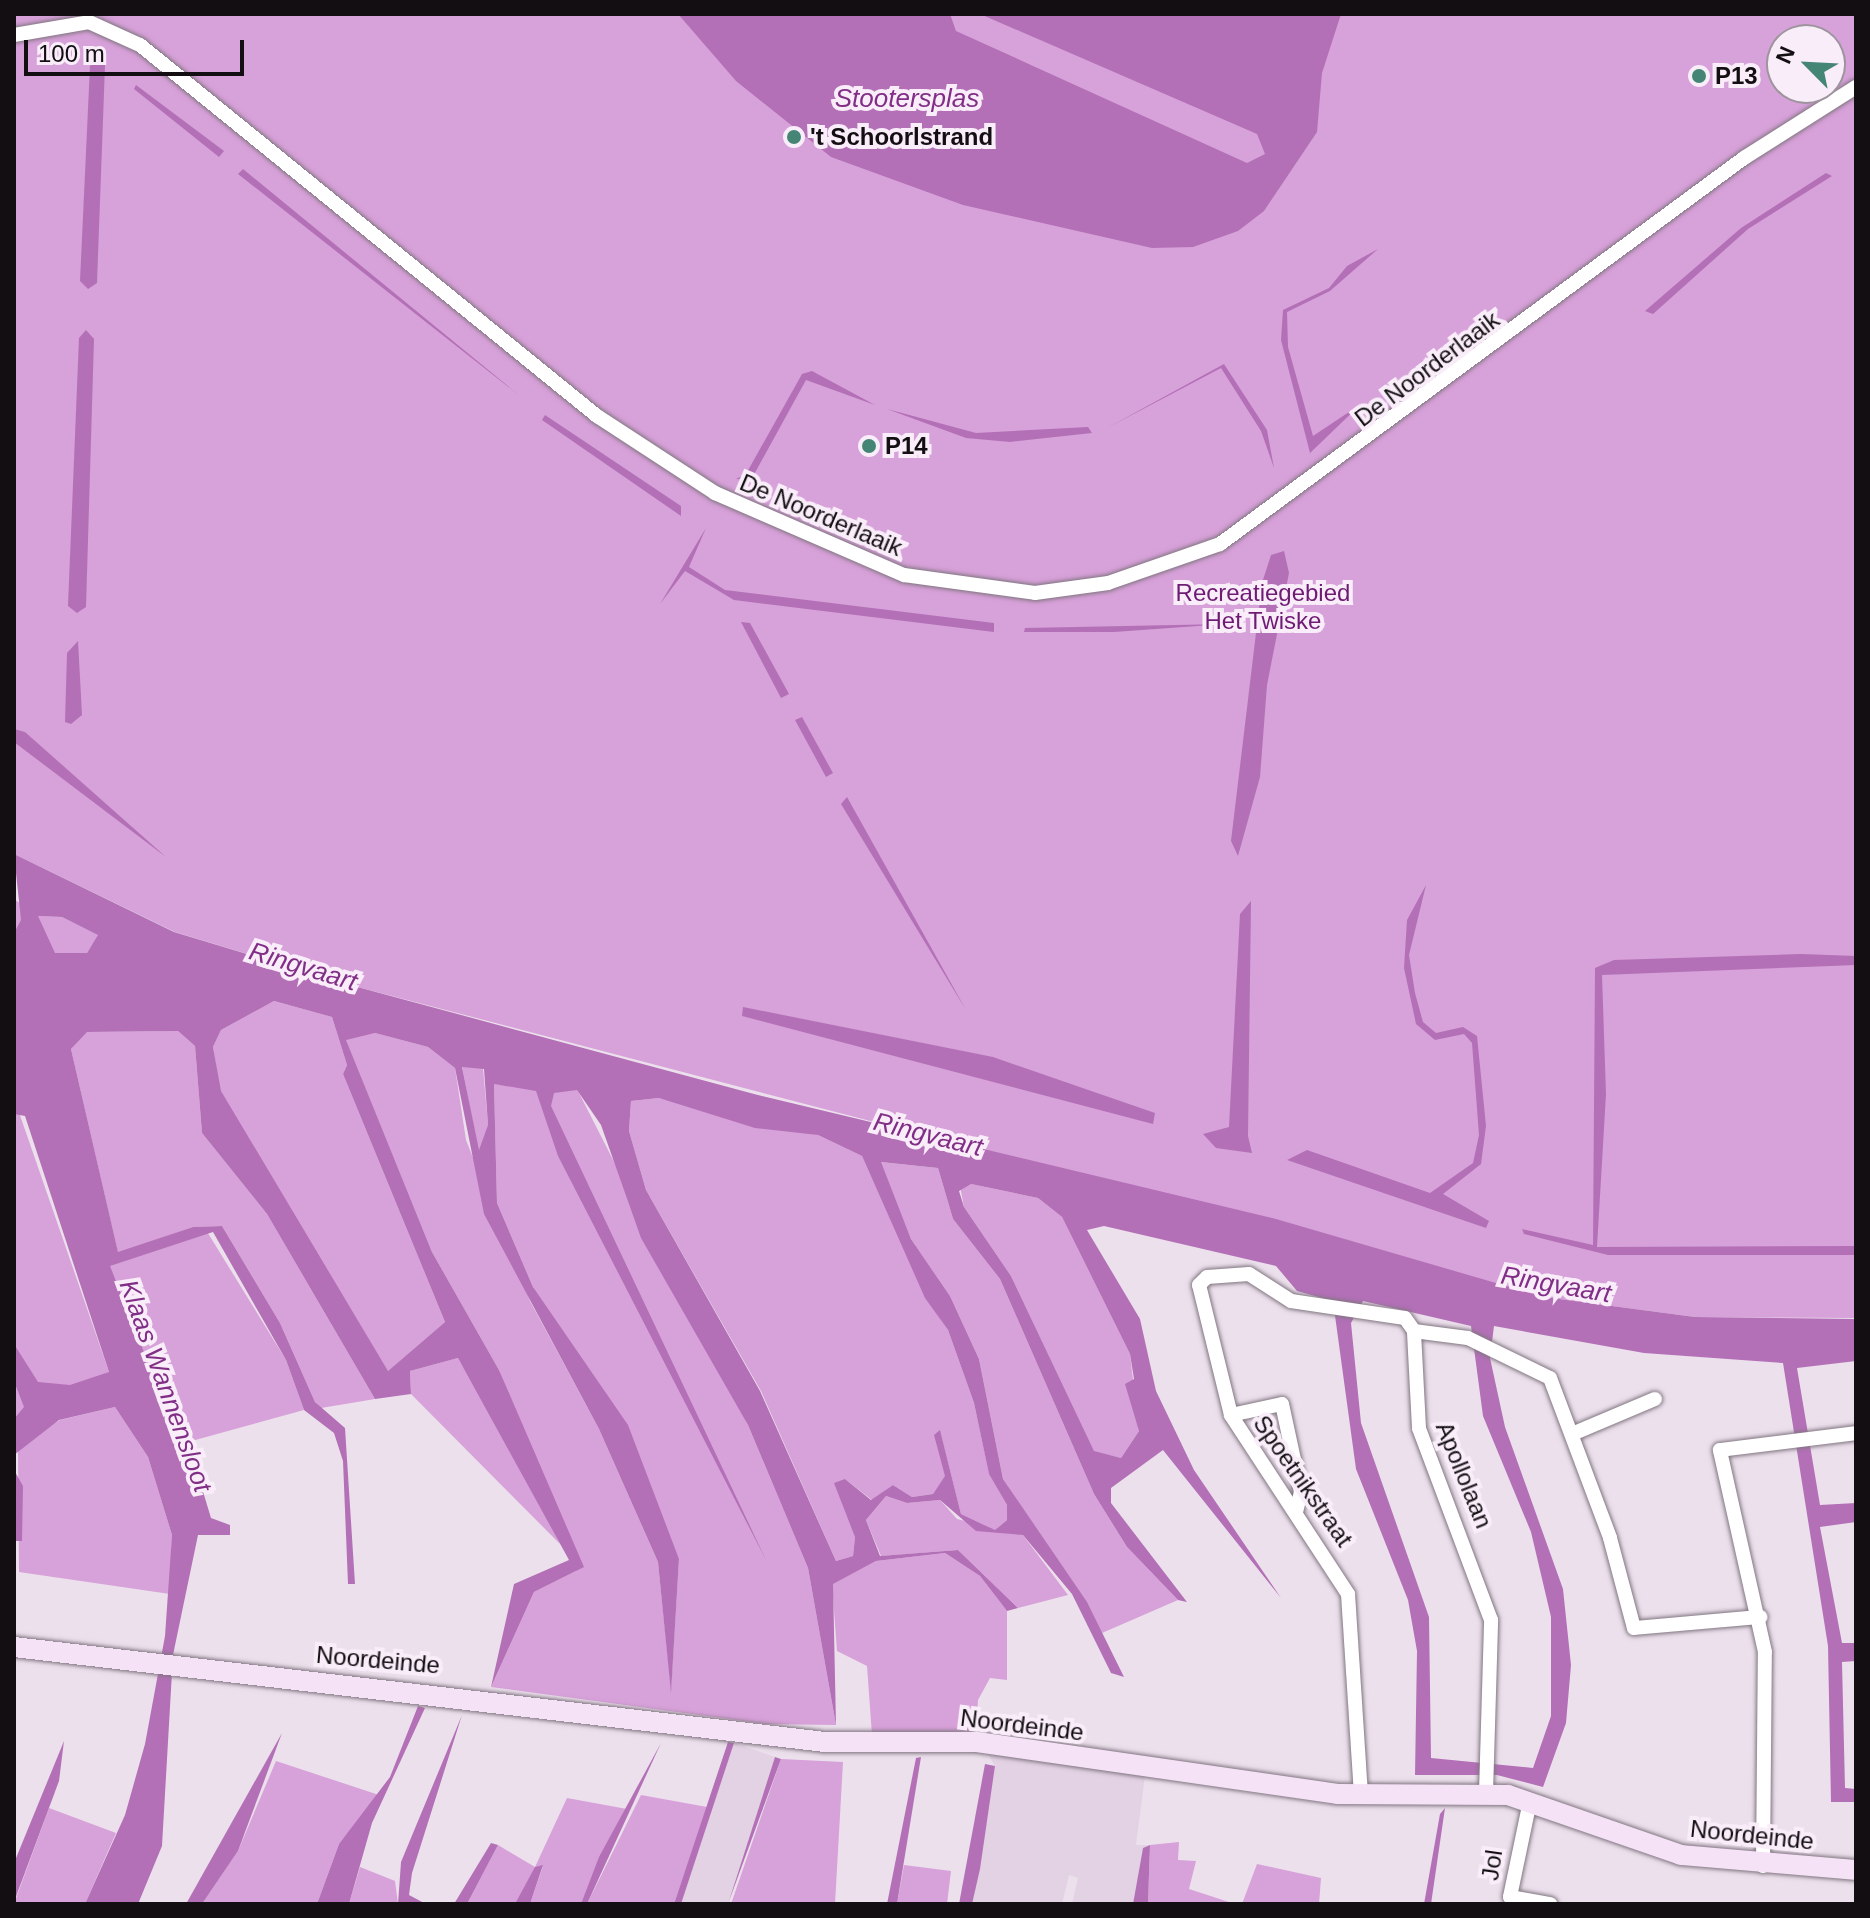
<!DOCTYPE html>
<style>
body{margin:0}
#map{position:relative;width:1870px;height:1918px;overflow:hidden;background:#ece0ec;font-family:Arial,sans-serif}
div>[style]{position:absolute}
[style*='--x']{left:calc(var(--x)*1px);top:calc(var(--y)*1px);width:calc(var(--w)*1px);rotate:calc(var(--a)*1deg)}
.built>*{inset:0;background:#e3d2e4}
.green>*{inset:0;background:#d7a1d9}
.water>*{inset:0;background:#b370b7}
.roads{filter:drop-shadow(0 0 2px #817681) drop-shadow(0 0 2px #817681)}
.street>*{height:14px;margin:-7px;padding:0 7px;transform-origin:7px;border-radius:7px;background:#fff}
.secondary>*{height:20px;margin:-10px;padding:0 10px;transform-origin:10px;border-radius:10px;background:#f6e2f7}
.dots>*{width:22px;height:22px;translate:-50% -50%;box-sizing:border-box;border:4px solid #f9edf9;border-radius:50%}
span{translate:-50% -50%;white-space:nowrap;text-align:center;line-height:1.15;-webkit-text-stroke:8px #f9edf9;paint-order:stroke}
.poi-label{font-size:24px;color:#120e12;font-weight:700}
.left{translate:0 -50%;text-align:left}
.street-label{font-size:24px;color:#120e12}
.park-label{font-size:24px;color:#6e1b74}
.water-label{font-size:26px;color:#812e86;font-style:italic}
.frame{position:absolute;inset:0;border:16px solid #120e12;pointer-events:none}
.north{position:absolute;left:1766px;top:24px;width:80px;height:80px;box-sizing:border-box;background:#f9edf9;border:2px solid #9d949d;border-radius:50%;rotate:294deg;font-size:22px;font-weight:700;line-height:32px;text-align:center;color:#120e12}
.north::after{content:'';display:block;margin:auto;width:28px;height:36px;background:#448575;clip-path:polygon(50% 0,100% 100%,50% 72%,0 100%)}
.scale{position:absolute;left:24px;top:40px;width:220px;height:36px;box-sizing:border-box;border:4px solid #120e12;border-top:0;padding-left:10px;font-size:24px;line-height:28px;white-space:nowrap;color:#120e12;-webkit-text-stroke:6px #f9edf9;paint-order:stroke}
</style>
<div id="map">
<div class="built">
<div style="clip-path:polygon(734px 1743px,775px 1757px,728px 1904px,681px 1904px)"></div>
<div style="clip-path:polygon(988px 1754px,1145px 1776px,1136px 1845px,1150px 1845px,1143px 1848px,1133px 1904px,1072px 1904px,1078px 1878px,1069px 1875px,1062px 1904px,972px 1904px,995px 1766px)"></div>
</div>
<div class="green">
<div style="clip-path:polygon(evenodd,14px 14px,1856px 14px,1856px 1318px,1695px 1317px,1544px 1297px,350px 985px,175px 932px,14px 854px,14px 14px,1782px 40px,1830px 40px,1830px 88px,1782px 88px,1782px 40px)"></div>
<div style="clip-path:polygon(14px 899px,38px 916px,62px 917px,99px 935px,87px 953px,55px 953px,14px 939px)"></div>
<div style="clip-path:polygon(274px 1001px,332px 1017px,347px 1065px,343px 1074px,445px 1322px,387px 1372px,220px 1091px,213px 1047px,221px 1030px)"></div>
<div style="clip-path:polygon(178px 1031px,195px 1046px,202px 1133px,267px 1214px,375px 1399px,321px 1408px,315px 1402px,280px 1323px,222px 1226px,193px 1227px,118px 1253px,71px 1049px,86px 1032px)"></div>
<div style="clip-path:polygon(375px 1033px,428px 1047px,455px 1068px,466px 1140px,530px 1301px,599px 1429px,658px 1562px,671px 1689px,679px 1559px,533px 1287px,497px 1203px,494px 1084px,577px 1089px,748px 1425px,808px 1568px,836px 1725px,765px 1724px,491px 1687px,534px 1592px,576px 1571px,499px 1370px,432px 1252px,345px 1039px)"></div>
<div style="clip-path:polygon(462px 1066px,483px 1068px,488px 1125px,485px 1147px,478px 1150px)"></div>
<div style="clip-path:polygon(14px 1098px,109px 1372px,14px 1419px)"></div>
<div style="clip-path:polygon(659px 1098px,818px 1135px,862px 1156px,926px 1298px,948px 1330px,974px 1403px,989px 1473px,1007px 1505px,1007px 1520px,995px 1530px,961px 1514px,940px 1431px,946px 1476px,933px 1494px,912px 1497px,893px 1485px,872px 1500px,845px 1479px,855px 1537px,853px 1556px,836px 1561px,761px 1391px,646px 1190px,629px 1131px,631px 1101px)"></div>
<div style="clip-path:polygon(880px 1162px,938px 1168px,953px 1219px,1000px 1279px,1094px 1494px,1127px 1547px,1178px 1600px,1102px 1633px,1003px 1479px,979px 1359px,950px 1296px,911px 1239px)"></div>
<div style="clip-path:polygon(971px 1184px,1038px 1198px,1062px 1217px,1130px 1354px,1139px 1431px,1121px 1458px,1094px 1452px,1011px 1276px,964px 1207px,960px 1186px)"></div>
<div style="clip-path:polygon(206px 1230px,286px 1360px,304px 1410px,188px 1442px,166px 1408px,109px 1266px)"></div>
<div style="clip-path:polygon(458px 1358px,524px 1471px,560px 1544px,411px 1394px,410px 1371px)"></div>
<div style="clip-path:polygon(115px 1407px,148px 1457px,172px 1535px,170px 1594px,19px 1572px,18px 1445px,60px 1420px)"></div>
<div style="clip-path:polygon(886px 1496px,907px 1503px,940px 1500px,957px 1519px,1023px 1535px,1068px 1595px,1018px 1608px,958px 1550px,881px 1556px,866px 1520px)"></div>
<div style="clip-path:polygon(945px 1553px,980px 1576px,1007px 1611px,1007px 1680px,990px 1678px,978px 1700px,976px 1731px,872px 1735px,867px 1666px,837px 1651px,832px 1584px,876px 1561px)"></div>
<div style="clip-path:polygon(781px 1759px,843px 1762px,835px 1904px,731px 1904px)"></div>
<div style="clip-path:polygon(276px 1761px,379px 1795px,339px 1844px,317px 1904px,202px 1904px,238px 1851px)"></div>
<div style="clip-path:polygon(641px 1795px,707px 1807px,674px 1904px,587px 1904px)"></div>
<div style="clip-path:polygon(567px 1798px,627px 1809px,581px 1904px,530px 1904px,543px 1866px,515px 1904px,467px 1904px,498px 1845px,535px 1867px)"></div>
<div style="clip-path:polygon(49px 1808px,116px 1833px,85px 1904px,14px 1904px)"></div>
<div style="clip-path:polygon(1179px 1842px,1178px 1860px,1196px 1861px,1189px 1889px,1235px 1904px,1148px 1904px,1150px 1845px)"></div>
<div style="clip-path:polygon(1257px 1864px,1321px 1878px,1319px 1904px,1242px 1904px)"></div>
<div style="clip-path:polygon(904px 1865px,951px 1871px,947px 1904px,897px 1904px)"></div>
<div style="clip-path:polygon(360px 1867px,395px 1881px,398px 1904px,349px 1904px)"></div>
</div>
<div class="water">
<div style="clip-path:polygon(678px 14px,950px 14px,956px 31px,1247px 163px,1265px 154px,1257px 134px,980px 14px,1341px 14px,1322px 73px,1317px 132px,1264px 211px,1238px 231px,1193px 247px,1152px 248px,963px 205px,831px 157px,736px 81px)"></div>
<div style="clip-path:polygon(98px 57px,105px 65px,97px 283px,88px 289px,80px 281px,90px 66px)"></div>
<div style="clip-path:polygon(136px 85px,224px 151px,219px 157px,134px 89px)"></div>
<div style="clip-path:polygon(243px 169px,520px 396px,238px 174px)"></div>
<div style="clip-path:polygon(1826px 173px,1832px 176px,1748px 229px,1653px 314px,1645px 311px,1741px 228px)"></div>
<div style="clip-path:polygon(1378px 249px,1330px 291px,1287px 312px,1288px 347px,1313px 436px,1361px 404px,1310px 453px,1281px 340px,1283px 310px,1329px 288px,1347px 266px)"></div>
<div style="clip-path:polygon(86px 330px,94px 339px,86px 607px,77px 613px,68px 606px,79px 338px)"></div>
<div style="clip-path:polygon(1224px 364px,1267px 430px,1274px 468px,1261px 431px,1221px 368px,1107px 428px)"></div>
<div style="clip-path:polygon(812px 371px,875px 405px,806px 380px,751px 480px,736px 479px,746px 474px,802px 374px)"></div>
<div style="clip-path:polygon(887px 409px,976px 433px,1088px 427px,1092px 433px,1010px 442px,966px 438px)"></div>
<div style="clip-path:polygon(545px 415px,681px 506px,681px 516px,542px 420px)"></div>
<div style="clip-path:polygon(706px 528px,689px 567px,725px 590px,994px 623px,994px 632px,734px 600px,685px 571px,660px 604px)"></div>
<div style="clip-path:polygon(1284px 551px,1289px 573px,1267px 685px,1260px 777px,1238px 856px,1231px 841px,1262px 583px,1271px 555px)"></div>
<div style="clip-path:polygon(741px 622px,750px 623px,789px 694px,781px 698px)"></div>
<div style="clip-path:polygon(1226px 624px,1114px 632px,1024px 632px,1025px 628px)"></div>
<div style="clip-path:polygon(78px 641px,82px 715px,71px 724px,65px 722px,67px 653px)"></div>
<div style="clip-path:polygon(802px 717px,833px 773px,826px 777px,795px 720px)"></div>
<div style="clip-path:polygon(14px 729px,25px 732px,166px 857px,14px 742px)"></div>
<div style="clip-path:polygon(847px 797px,966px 1010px,841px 804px)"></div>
<div style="clip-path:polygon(evenodd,14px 854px,174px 932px,350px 985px,754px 1094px,1276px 1219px,1544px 1297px,1695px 1317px,1856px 1319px,1856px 1361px,1797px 1368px,1820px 1505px,1856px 1503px,1856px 1522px,1820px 1527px,1842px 1643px,1856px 1643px,1856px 1661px,1842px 1662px,1845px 1788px,1856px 1789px,1856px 1802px,1831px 1802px,1828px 1646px,1783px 1363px,1644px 1353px,1494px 1326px,1490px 1358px,1505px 1427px,1563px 1589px,1571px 1665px,1566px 1723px,1543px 1787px,1497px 1775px,1415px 1775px,1417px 1651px,1408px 1600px,1356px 1469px,1333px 1301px,1297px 1291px,1276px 1266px,1104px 1226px,1087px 1230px,1140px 1319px,1156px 1391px,1194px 1470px,1281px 1598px,1163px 1450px,1111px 1488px,1111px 1503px,1187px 1602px,1178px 1600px,1127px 1547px,1094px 1494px,1000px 1279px,953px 1219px,938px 1168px,881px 1162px,911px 1239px,950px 1296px,979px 1359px,1003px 1479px,1087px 1602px,1124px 1677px,1111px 1673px,1072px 1594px,1023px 1535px,976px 1531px,940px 1500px,907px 1503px,886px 1496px,866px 1520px,880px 1556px,958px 1550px,1018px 1608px,1007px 1611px,980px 1576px,945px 1553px,876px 1561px,833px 1584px,836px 1725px,808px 1568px,748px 1425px,641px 1238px,601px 1125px,577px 1090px,554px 1093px,551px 1106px,766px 1560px,558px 1156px,536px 1091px,494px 1084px,497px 1203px,533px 1287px,628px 1425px,679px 1559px,671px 1693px,658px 1562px,599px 1429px,484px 1214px,455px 1068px,428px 1047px,375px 1033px,346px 1040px,432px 1252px,499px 1370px,584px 1567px,534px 1592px,491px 1687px,514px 1584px,569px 1560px,458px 1358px,410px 1371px,411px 1394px,375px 1399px,267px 1214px,202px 1133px,195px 1046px,178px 1031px,87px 1032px,71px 1049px,118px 1252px,193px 1227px,222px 1226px,280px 1323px,315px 1402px,345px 1428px,355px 1584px,348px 1584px,343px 1461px,334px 1433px,304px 1410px,286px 1360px,213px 1232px,110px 1266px,166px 1408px,188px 1442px,211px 1518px,230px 1525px,230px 1535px,198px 1535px,173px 1655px,162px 1846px,138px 1904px,85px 1904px,125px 1815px,145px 1744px,165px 1636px,172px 1535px,148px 1457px,115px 1407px,59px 1420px,14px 1455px,14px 1419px,24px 1407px,14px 1381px,14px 1344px,38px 1382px,70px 1385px,109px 1372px,25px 1116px,14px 1114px,14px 933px,21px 920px,14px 854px,38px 916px,62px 917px,98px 935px,87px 953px,55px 953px,38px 916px,14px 854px,274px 1001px,332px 1017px,347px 1065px,343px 1074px,445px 1322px,388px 1371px,221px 1091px,213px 1047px,221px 1030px,274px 1001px,14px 854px,462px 1067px,484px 1069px,488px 1125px,479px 1150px,462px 1067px,14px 854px,659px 1098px,755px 1128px,818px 1135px,862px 1156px,925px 1298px,948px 1330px,974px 1403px,989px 1474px,1007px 1505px,1007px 1520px,995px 1530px,961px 1514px,940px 1430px,934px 1435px,945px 1476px,933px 1494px,912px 1497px,893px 1485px,871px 1500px,845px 1479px,834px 1483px,855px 1537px,853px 1556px,836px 1561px,760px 1391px,646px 1190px,629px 1131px,631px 1101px,659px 1098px,14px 854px,971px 1184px,1038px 1198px,1062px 1217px,1130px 1354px,1134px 1379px,1125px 1384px,1139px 1431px,1121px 1458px,1094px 1451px,1011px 1276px,964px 1207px,959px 1191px,971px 1184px,14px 854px,1363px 1301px,1471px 1326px,1483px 1416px,1531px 1532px,1551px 1617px,1551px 1716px,1533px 1768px,1431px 1758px,1429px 1617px,1361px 1423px,1351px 1323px,1363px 1301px)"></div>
<div style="clip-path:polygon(1426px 885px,1409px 955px,1415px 993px,1423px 1022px,1436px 1033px,1463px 1027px,1477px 1036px,1486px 1126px,1481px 1164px,1443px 1194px,1489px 1221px,1486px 1228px,1287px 1160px,1307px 1150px,1430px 1193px,1473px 1163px,1479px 1135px,1472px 1043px,1464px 1034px,1435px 1040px,1416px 1024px,1404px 968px,1407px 920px)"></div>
<div style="clip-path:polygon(1251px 901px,1248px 1136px,1252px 1153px,1216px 1148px,1203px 1134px,1229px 1127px,1240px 914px)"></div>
<div style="clip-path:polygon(1801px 954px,1856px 956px,1856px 965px,1602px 975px,1606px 1094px,1597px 1247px,1856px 1246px,1856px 1255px,1608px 1255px,1524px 1234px,1522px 1229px,1593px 1245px,1595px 968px,1614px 960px)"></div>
<div style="clip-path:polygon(743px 1007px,993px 1057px,1155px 1113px,1153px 1124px,742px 1016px)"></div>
<div style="clip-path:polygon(14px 1470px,23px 1486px,22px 1541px,16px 1541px)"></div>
<div style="clip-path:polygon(418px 1706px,425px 1708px,372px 1823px,349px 1904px,317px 1904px,339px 1844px,390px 1777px)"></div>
<div style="clip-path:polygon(462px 1715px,412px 1873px,409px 1895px,426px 1904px,398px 1904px,401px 1862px)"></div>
<div style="clip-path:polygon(282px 1733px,238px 1851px,202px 1904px,186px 1904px)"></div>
<div style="clip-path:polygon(64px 1741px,59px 1781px,14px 1902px,14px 1863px)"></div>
<div style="clip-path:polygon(728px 1742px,734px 1743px,681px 1904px,674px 1904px)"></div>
<div style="clip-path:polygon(661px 1743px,587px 1904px,581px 1904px,599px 1857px)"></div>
<div style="clip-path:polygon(775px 1757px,781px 1759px,728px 1904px)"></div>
<div style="clip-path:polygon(921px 1757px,897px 1904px,887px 1904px,916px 1758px)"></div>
<div style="clip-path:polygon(985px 1764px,995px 1766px,980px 1869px,972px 1904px,959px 1904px)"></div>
<div style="clip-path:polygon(1445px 1808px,1431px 1904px,1424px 1904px,1440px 1814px)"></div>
<div style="clip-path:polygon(491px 1843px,498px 1845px,467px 1904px,454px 1904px)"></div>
<div style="clip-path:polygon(1150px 1845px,1148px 1904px,1133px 1904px,1143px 1848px)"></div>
<div style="clip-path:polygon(543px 1865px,530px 1904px,515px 1904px,535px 1867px)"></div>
</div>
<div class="roads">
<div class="street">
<div style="--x:14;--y:35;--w:76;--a:-9.8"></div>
<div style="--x:89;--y:22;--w:56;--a:24.3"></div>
<div style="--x:140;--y:45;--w:589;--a:39.07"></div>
<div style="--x:597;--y:416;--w:141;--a:33.1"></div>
<div style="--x:715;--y:493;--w:206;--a:23.5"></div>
<div style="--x:904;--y:575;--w:132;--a:7.8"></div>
<div style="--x:1035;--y:593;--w:74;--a:-7.8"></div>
<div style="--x:1108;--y:583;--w:119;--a:-19.2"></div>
<div style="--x:1220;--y:544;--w:651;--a:-36.38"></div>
<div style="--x:1744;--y:158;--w:133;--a:-32.4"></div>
<div style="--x:1231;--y:1415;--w:52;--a:-12.2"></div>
<div style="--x:1282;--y:1404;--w:90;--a:77.8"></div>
<div style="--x:1301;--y:1492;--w:21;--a:104"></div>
<div style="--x:1572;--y:1434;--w:90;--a:-22.9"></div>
<div style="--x:1486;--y:1793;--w:173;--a:-88.3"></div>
<div style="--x:1491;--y:1620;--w:205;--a:-110.6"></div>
<div style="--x:1419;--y:1428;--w:97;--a:-93"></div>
<div style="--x:1414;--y:1331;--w:54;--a:7.4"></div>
<div style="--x:1468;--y:1338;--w:91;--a:26"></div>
<div style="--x:1550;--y:1378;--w:171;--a:69.4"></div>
<div style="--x:1610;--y:1538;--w:93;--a:75.1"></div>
<div style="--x:1634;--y:1628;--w:127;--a:-5"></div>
<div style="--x:1361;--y:1795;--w:201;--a:-93.7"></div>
<div style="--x:1348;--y:1594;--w:214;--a:-123.2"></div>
<div style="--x:1231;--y:1415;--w:134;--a:-103.8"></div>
<div style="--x:1199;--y:1285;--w:11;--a:-45"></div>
<div style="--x:1207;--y:1277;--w:42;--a:-4.1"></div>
<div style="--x:1249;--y:1274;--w:50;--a:32.7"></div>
<div style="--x:1291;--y:1301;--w:115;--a:8.5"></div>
<div style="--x:1405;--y:1318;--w:16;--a:55"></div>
<div style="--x:1530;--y:1801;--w:98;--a:101.8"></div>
<div style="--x:1510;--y:1897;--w:41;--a:9.9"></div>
<div style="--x:1763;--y:1866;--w:214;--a:-89.5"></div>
<div style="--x:1765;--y:1652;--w:207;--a:-102.6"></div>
<div style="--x:1720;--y:1450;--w:137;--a:-7.1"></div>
</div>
<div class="secondary">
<div style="--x:14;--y:1647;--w:817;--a:6.68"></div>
<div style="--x:825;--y:1742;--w:152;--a:0"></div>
<div style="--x:977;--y:1742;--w:364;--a:8.2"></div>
<div style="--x:1337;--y:1794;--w:171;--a:0.3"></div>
<div style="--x:1508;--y:1795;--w:183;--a:19.1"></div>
<div style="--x:1681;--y:1855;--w:176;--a:4.9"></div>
</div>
</div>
<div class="dots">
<div style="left:1699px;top:76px;background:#448575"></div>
<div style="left:794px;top:137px;background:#448575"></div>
<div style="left:869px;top:446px;background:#448575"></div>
</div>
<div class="poi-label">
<span class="left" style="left:1715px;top:76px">P13</span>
<span class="left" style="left:810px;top:137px">'t Schoorlstrand</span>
<span class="left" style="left:885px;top:446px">P14</span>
</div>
<div class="street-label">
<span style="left:1427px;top:369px;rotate:-37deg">De Noorderlaaik</span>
<span style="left:821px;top:515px;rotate:23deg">De Noorderlaaik</span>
<span style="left:1464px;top:1475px;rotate:68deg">Apollolaan</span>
<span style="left:1303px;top:1481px;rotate:55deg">Spoetnikstraat</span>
<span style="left:378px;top:1660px;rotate:5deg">Noordeinde</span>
<span style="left:1022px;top:1725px;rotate:7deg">Noordeinde</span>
<span style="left:1752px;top:1835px;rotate:6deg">Noordeinde</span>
<span style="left:1492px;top:1865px;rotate:-82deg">Jol</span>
</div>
<div class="park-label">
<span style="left:1263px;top:607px">Recreatiegebied<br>Het Twiske</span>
</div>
<div class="water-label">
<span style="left:907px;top:99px">Stootersplas</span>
<span style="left:303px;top:967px;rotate:17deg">Ringvaart</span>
<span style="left:928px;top:1135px;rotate:14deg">Ringvaart</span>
<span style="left:1556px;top:1285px;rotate:10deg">Ringvaart</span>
<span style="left:165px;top:1386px;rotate:70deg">Klaas Wannensloot</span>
</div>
<div class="frame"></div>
<div class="north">N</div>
<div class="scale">100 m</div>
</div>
